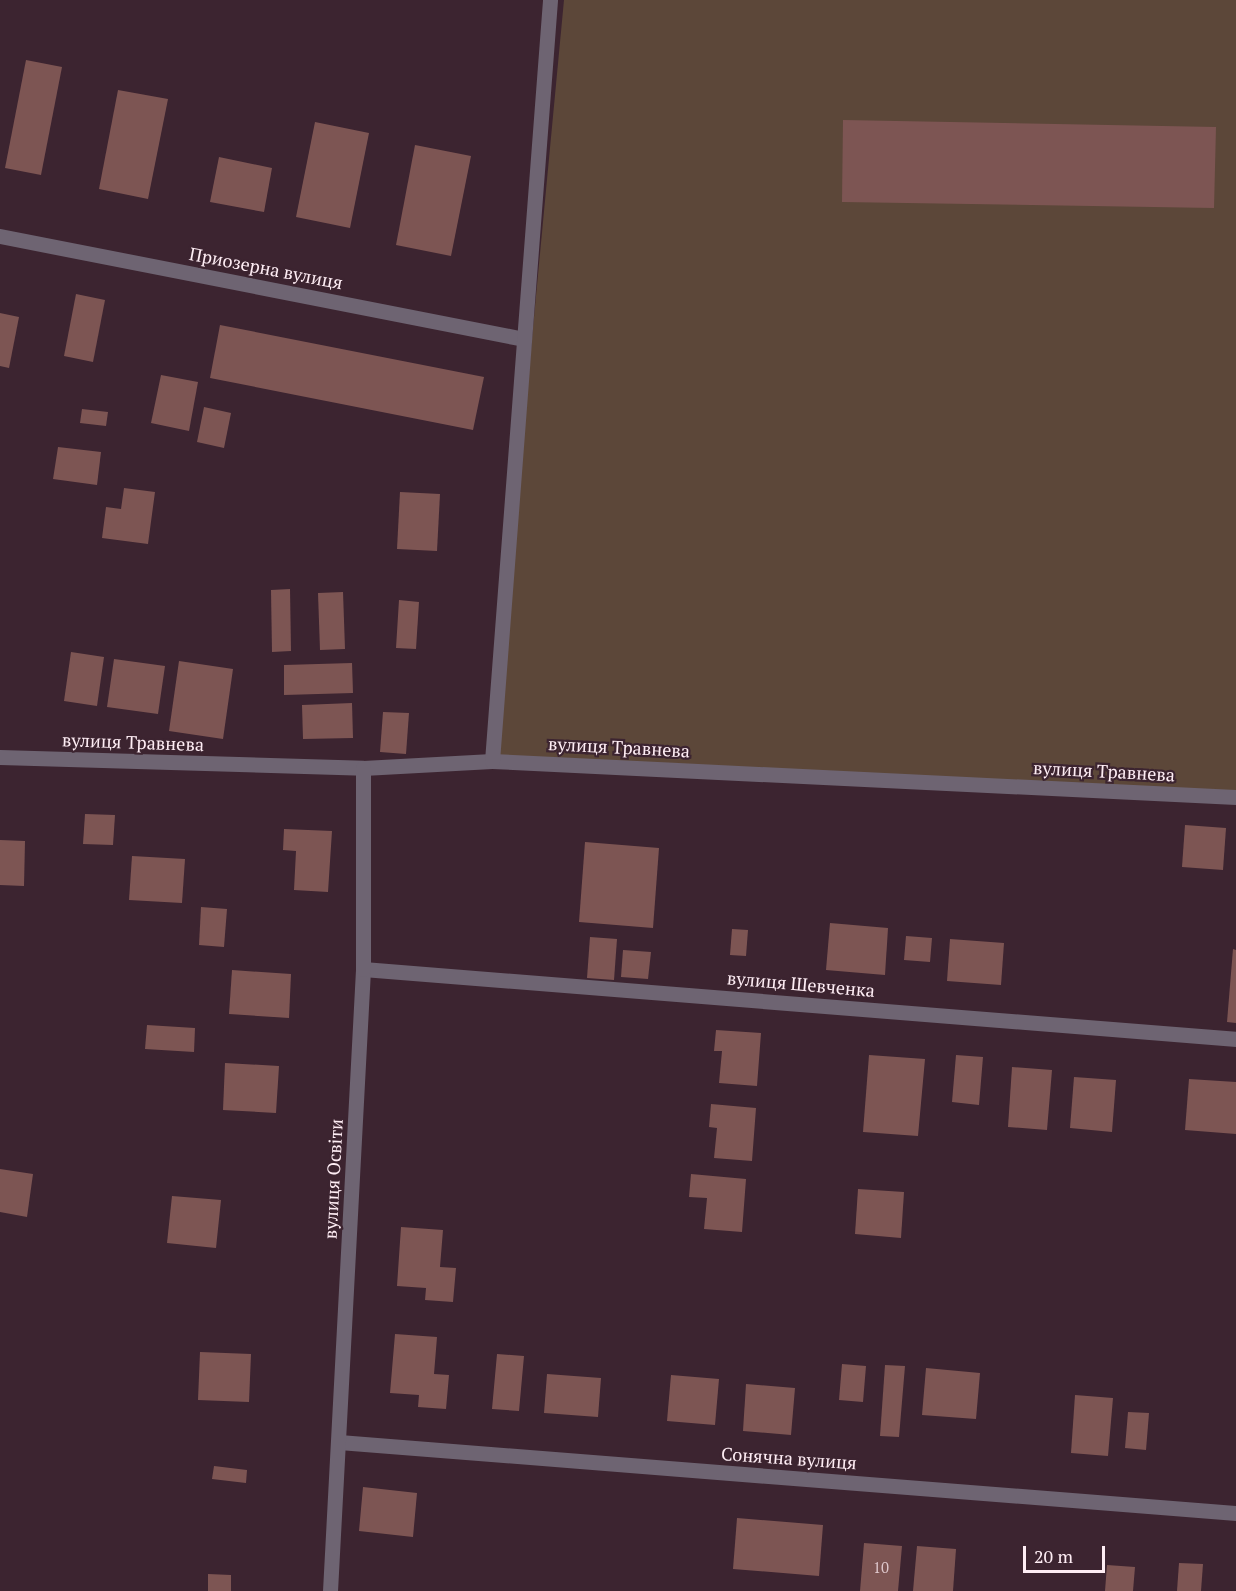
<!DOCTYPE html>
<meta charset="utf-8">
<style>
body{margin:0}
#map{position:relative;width:1236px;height:1591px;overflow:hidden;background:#3c2430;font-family:"PT Serif",serif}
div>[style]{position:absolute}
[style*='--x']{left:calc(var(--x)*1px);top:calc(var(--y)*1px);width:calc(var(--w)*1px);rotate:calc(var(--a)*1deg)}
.green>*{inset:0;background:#5c4739}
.building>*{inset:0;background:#7d5553}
.street>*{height:15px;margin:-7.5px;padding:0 7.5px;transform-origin:7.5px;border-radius:7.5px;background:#6e6472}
span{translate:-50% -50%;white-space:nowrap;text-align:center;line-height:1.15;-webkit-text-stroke:4.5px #3c2430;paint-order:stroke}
.number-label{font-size:15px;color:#dec7cc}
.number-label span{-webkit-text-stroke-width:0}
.street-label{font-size:18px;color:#feedf4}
.scale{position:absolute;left:1023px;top:1546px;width:82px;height:27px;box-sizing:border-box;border:3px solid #feedf4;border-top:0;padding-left:8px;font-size:18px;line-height:21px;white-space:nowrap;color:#feedf4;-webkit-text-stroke:4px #3c2430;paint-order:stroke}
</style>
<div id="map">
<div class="green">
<div style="clip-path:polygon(564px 0,1236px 0,1236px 797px,492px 761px)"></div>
</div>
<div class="building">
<div style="clip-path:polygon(26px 60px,62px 67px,41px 175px,5px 168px)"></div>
<div style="clip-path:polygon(118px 90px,168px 99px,148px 199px,99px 189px)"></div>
<div style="clip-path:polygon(843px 120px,1216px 127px,1214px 208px,842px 202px)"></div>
<div style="clip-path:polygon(315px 122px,369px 133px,350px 228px,296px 217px)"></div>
<div style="clip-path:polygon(415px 145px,471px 156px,451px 256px,396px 245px)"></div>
<div style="clip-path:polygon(219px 157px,272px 168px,264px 212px,210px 202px)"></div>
<div style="clip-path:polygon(76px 294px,105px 300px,93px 362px,64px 356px)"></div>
<div style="clip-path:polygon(0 313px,19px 317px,9px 368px,0 366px)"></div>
<div style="clip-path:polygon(220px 325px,484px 377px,473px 430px,210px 378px)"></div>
<div style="clip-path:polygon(161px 375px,198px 382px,189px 431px,151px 423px)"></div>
<div style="clip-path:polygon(204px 407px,231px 413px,224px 448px,197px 442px)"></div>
<div style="clip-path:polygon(82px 409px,108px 412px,106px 426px,80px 423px)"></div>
<div style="clip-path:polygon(58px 447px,101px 452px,97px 485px,53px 479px)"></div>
<div style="clip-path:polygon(124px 488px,155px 492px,148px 544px,102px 538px,106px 507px,121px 509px)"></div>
<div style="clip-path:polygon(400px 492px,440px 494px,437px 551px,397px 549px)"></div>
<div style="clip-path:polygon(290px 589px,291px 651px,272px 652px,271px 590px)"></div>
<div style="clip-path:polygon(343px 592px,345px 649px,320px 650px,318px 593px)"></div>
<div style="clip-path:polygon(399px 600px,419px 602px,416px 649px,396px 648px)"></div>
<div style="clip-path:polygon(71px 652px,104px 657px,97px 706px,64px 701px)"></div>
<div style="clip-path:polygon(114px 659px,165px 666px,158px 714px,107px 707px)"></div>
<div style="clip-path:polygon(179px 661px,233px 669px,223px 739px,169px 731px)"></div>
<div style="clip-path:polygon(352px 663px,353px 693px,284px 695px,284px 665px)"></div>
<div style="clip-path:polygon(352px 703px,353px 738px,303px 739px,302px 705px)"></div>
<div style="clip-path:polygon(383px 712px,409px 713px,406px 754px,380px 752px)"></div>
<div style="clip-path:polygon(85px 814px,115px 815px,113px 845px,83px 844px)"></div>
<div style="clip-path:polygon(1185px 825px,1226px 828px,1223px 870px,1182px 867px)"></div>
<div style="clip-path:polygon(284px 829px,332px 831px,328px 892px,294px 890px,296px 851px,283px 850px)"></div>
<div style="clip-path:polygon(0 840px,25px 841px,24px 886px,0 885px)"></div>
<div style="clip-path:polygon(585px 842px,659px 848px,653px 928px,579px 922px)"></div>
<div style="clip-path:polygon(132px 856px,185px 859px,182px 903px,129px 900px)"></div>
<div style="clip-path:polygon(201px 907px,227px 909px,224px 947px,199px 945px)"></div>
<div style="clip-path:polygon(830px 923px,888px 928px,885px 975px,826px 970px)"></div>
<div style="clip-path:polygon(732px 929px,748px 930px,746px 956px,730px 955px)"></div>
<div style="clip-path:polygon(906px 936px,932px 938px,930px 962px,904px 960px)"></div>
<div style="clip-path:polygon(590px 937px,617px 939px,614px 980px,587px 978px)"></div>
<div style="clip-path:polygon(950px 939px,1004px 943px,1001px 985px,947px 981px)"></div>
<div style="clip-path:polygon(1233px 949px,1236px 950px,1236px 1023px,1227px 1022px)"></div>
<div style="clip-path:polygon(623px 950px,651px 952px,648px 979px,621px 977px)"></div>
<div style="clip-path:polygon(232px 970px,291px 974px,289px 1018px,229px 1014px)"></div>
<div style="clip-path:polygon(147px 1025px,195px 1028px,194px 1052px,145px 1049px)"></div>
<div style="clip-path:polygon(716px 1030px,761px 1033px,757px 1086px,719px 1083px,722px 1051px,714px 1051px)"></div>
<div style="clip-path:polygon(869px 1055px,925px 1059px,918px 1136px,863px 1132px)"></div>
<div style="clip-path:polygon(956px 1055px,983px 1057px,979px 1105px,952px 1102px)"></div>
<div style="clip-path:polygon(225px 1063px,279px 1066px,276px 1113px,223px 1110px)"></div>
<div style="clip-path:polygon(1012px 1067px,1052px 1070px,1047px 1130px,1008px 1127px)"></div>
<div style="clip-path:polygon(1074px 1077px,1116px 1080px,1112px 1132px,1070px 1128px)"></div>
<div style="clip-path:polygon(1189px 1079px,1236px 1082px,1236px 1134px,1185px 1130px)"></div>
<div style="clip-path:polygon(711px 1104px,756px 1108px,752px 1161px,714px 1158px,717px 1128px,709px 1127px)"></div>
<div style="clip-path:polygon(0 1169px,33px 1174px,27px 1217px,0 1212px)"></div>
<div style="clip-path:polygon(691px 1174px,746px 1179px,742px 1232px,704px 1229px,707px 1198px,689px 1197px)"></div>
<div style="clip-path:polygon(858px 1189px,904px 1192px,901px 1238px,855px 1234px)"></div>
<div style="clip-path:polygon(172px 1196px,221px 1200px,216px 1248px,167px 1243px)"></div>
<div style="clip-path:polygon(401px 1227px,443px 1230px,440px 1267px,456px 1268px,453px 1302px,425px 1300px,426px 1288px,397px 1286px)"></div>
<div style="clip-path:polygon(395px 1334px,437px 1337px,434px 1374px,449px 1375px,446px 1409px,418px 1407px,419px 1395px,390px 1393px)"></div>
<div style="clip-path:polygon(200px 1352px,251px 1354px,249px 1402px,198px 1400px)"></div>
<div style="clip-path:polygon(497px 1354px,524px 1356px,519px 1411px,492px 1409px)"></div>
<div style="clip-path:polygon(842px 1364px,866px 1366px,863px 1402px,839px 1400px)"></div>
<div style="clip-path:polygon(885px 1365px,905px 1366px,899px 1437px,880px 1436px)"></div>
<div style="clip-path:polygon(926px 1368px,980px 1373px,976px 1419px,922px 1415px)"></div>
<div style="clip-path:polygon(547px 1374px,601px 1378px,598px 1417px,544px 1413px)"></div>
<div style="clip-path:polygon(671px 1375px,719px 1379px,715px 1425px,667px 1421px)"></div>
<div style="clip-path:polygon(746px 1384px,795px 1388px,791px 1435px,743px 1431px)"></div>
<div style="clip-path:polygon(1075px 1395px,1113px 1398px,1108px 1456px,1071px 1453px)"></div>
<div style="clip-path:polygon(1128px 1412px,1149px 1413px,1146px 1450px,1125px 1448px)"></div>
<div style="clip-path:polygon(214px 1466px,247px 1470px,246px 1483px,212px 1479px)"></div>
<div style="clip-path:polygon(363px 1487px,417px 1493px,413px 1537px,359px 1531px)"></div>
<div style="clip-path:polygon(737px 1518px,823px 1525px,819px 1576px,733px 1569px)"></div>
<div style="clip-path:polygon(864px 1543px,902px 1546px,898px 1591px,860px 1591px)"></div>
<div style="clip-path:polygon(917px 1546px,956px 1549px,953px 1591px,913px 1591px)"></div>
<div style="clip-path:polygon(1179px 1563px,1203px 1564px,1201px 1591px,1177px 1591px)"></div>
<div style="clip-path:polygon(1107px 1565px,1135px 1567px,1133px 1591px,1105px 1591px)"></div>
<div style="clip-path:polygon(208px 1574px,231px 1575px,231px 1591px,208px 1591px)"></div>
</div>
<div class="street">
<div style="--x:0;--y:236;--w:534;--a:11.12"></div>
<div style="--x:0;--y:757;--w:363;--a:1.7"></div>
<div style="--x:363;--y:768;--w:129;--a:-3.1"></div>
<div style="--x:492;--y:761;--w:745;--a:2.77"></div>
<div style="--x:492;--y:761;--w:763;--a:-85.64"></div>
<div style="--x:363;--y:969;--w:876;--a:4.58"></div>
<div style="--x:339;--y:1442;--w:900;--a:4.53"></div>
<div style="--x:330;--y:1591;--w:623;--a:-86.96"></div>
<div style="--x:363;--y:969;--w:201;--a:-90"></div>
</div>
<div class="number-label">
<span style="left:881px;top:1568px">10</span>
</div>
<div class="street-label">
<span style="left:266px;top:268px;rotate:11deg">Приозерна вулиця</span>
<span style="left:133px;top:742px;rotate:2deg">вулиця Травнева</span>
<span style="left:619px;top:747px;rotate:3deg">вулиця Травнева</span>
<span style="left:1104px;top:771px;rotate:3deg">вулиця Травнева</span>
<span style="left:801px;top:984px;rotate:5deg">вулиця Шевченка</span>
<span style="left:333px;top:1179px;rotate:-87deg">вулиця Освіти</span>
<span style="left:789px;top:1458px;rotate:4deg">Сонячна вулиця</span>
</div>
<div class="scale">20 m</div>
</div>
